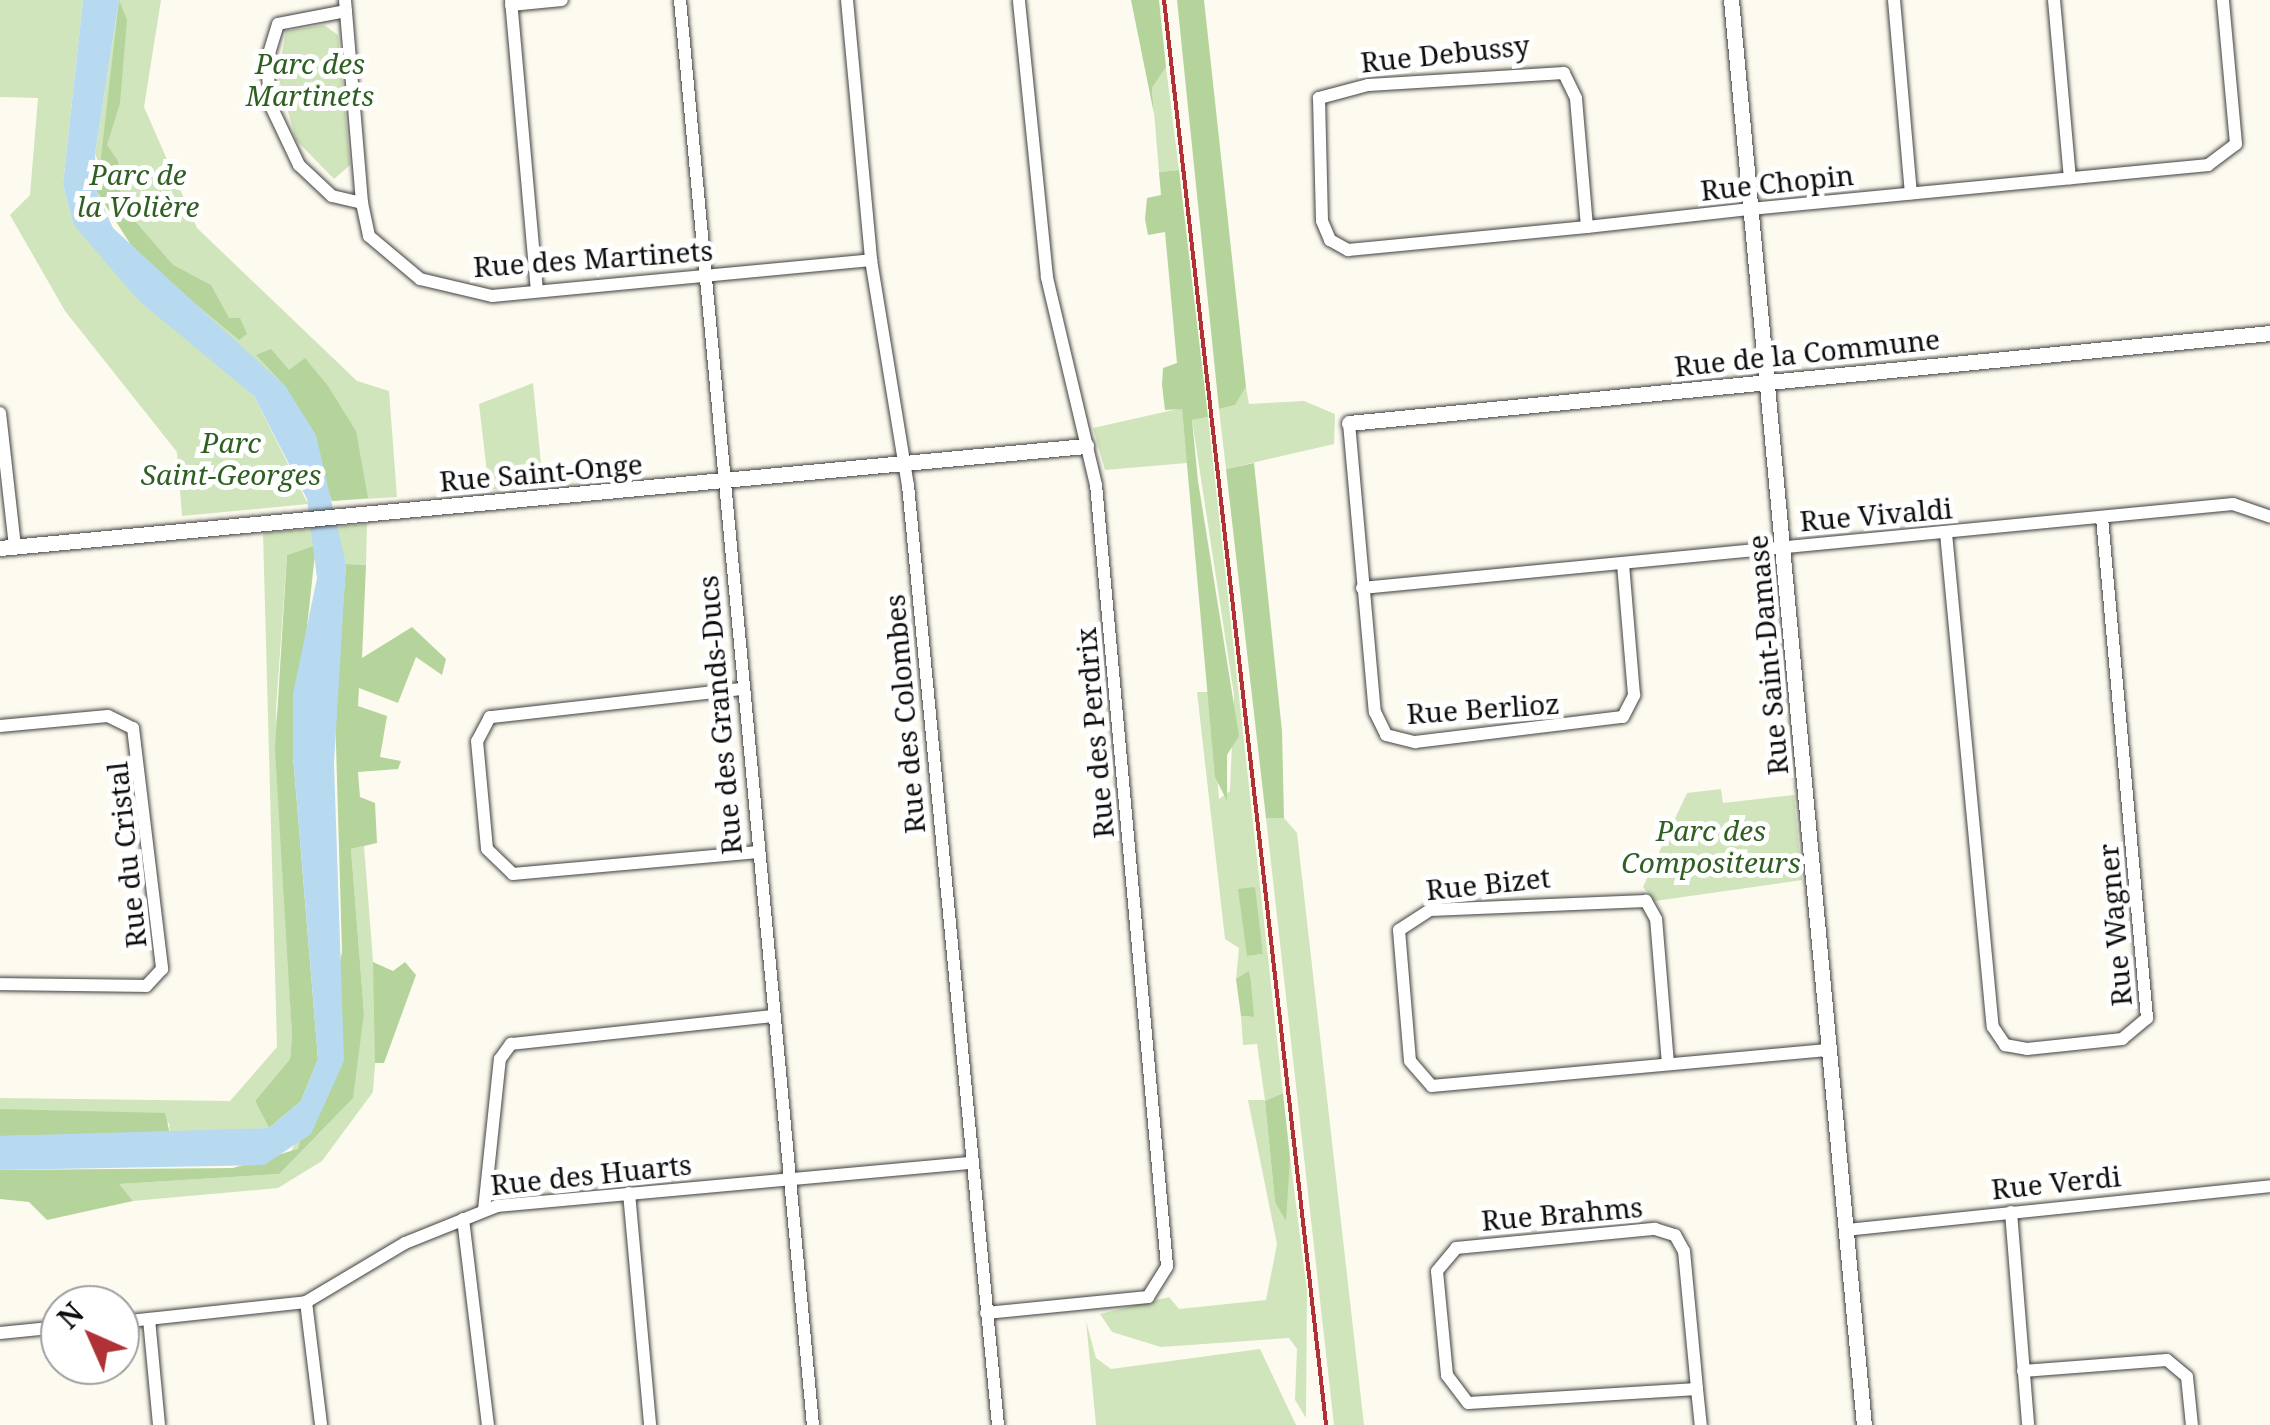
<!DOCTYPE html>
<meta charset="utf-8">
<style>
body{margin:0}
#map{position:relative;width:2270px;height:1425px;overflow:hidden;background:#fdfbef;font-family:"Noto Serif",serif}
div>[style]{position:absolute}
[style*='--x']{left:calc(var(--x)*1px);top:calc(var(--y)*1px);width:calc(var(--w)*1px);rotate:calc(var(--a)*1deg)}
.green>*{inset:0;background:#d0e5bb}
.forest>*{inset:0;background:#b4d49c}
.water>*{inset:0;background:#b8daf0}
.roads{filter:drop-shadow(0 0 2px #404040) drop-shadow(0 0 2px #404040)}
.minor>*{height:12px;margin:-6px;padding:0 6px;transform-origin:6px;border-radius:6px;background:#fff}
.tertiary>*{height:15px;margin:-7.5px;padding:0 7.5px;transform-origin:7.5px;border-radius:7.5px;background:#fff}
.rail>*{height:4px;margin:-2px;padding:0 2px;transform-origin:2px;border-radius:2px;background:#b03236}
span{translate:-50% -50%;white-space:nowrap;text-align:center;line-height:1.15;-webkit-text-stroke:10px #fff;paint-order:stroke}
.street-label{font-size:28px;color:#0d0d0d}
.park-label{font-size:28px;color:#2f5f23;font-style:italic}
.north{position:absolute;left:40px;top:1285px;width:100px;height:100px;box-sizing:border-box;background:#fff;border:2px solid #9e9e9e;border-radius:50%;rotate:315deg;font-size:28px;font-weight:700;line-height:40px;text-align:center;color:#0d0d0d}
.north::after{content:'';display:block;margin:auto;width:35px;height:45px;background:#b03236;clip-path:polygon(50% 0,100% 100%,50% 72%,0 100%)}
</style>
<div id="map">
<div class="green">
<div style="clip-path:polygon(0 0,83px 0,63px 184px,73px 224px,254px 396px,308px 504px,182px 516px,177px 452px,65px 311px,10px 215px,30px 195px,38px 98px,0 97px)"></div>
<div style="clip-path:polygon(119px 0,161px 0,144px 107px,197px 228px,357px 381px,389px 391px,397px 497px,332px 501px,316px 436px,138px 256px,95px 154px)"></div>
<div style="clip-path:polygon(324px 25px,338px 35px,350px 165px,334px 179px,296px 140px,278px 76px,286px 31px)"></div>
<div style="clip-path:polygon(1166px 67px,1179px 170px,1159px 172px,1152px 88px)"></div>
<div style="clip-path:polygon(533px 383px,543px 484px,489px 490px,479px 404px)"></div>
<div style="clip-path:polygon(1246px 387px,1249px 404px,1304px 401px,1335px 414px,1334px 444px,1226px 469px,1219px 409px,1235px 405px)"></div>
<div style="clip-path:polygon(1182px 408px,1187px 463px,1105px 470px,1093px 428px)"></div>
<div style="clip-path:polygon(evenodd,1208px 417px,1283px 1093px,1265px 1101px,1275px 1202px,1284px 1211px,1290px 1157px,1307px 1291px,1306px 1418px,1295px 1400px,1297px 1349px,1289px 1338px,1161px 1347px,1112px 1332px,1100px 1314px,1169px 1297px,1179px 1309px,1266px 1300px,1277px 1244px,1248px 1100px,1265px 1100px,1257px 1044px,1243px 1045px,1241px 1016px,1253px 1017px,1249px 972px,1236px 979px,1239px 948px,1225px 939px,1197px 692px,1211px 692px,1219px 799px,1230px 791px,1234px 695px,1192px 420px,1208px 417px,1254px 888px,1263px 954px,1247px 956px,1254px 888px)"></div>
<div style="clip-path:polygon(367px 524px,366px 565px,346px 564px,334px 527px)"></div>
<div style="clip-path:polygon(311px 529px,316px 545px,287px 555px,276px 709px,292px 1036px,290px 1059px,255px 1101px,269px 1128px,170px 1134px,169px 1123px,0 1109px,0 1098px,230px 1101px,277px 1047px,263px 533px)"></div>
<div style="clip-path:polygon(1721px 789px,1723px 803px,1794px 795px,1802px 880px,1655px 901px,1643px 887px,1687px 793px)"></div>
<div style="clip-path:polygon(1266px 818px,1284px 818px,1297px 833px,1364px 1425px,1334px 1425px)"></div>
<div style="clip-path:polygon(364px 846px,378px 1024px,373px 1092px,322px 1161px,278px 1188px,133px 1201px,118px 1184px,279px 1174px,364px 1013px,351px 849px)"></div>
<div style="clip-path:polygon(1086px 1321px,1096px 1358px,1111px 1369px,1260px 1349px,1296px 1425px,1096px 1425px)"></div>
</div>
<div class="forest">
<div style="clip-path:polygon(119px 0,127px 20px,120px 103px,107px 145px,118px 161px,121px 205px,173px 265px,211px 285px,229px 318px,240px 318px,247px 334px,239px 340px,138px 256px,97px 192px)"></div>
<div style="clip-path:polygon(1131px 0,1159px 0,1166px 67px,1152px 88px,1154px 114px)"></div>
<div style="clip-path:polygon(1177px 0,1204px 0,1246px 387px,1235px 405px,1219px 409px)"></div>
<div style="clip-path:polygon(1179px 170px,1208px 417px,1192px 420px,1198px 481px,1239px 736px,1227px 755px,1227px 801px,1215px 777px,1182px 409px,1165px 410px,1162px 385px,1163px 368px,1177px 363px,1165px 232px,1148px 235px,1145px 219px,1147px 198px,1161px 195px,1159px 172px)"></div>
<div style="clip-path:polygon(271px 349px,289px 370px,305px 358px,328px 386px,356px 431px,368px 498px,332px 501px,286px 387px,256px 355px)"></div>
<div style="clip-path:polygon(1254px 463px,1282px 731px,1284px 818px,1266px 818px,1226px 469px)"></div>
<div style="clip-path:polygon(316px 545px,293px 755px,318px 1059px,301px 1101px,269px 1128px,255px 1101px,290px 1059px,292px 1036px,275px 749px,287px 555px)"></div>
<div style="clip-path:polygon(346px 564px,366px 565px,362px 658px,412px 627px,446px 659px,442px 675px,416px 657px,398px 703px,359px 688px,358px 706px,387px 716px,380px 757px,401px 761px,398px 769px,358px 772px,360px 797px,375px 803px,377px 843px,351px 849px,364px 1013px,353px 1098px,279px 1174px,119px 1184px,133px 1201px,47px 1220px,29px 1202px,0 1199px,0 1170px,233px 1168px,298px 1149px,342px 952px,335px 711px)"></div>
<div style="clip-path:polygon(1255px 887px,1263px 954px,1247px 956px,1238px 889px)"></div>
<div style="clip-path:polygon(373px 962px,393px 971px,405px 962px,416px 975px,384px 1063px,375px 1063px)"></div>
<div style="clip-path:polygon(1249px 971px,1251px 983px,1254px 1017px,1241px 1016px,1236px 979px)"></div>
<div style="clip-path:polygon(1283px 1093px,1290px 1157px,1286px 1221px,1275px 1202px,1265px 1101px)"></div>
<div style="clip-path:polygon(0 1109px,165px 1113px,170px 1134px,0 1136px)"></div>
</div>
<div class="water">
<div style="clip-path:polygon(83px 0,119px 0,95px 154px,97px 192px,113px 228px,286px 387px,316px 435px,346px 564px,334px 763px,344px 1061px,311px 1134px,264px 1165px,0 1170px,0 1136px,269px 1128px,301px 1101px,318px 1059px,293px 755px,293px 694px,317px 578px,307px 499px,254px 396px,138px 300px,73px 224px,63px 184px)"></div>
</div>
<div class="roads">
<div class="minor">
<div style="--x:345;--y:0;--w:204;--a:85.2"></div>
<div style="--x:511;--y:0;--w:292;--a:84.9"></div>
<div style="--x:680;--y:0;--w:1431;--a:84.67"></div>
<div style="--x:847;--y:0;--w:261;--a:84.7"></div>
<div style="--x:871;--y:260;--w:228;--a:80.7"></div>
<div style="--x:908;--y:485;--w:944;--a:84.53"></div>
<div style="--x:1894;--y:0;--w:194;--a:85"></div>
<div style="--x:2054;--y:0;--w:179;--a:84.9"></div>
<div style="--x:511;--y:5;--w:51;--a:-5.6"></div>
<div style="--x:346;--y:11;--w:69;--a:169.2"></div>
<div style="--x:278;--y:24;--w:37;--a:107"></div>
<div style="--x:267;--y:59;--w:45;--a:86.2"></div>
<div style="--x:270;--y:104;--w:68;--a:64.6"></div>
<div style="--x:299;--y:165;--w:45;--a:43.2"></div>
<div style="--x:332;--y:196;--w:31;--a:13"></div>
<div style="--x:362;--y:203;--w:34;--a:78"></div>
<div style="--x:369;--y:236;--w:67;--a:40.1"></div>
<div style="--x:420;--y:279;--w:74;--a:13.3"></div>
<div style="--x:492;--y:296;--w:381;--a:-5.4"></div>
<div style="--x:1587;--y:227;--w:129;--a:-94.9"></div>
<div style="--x:1576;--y:98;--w:28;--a:-116"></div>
<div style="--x:1564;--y:73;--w:196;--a:176.5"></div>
<div style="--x:1368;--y:85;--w:51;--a:165.1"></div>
<div style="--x:1319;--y:98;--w:123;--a:88.6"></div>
<div style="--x:1322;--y:221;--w:21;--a:67"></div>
<div style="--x:1330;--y:240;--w:21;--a:29"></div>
<div style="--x:1348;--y:250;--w:240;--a:-5.5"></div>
<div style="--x:1587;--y:227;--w:165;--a:-6.3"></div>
<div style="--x:1751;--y:209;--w:459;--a:-5.5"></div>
<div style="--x:2208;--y:165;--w:35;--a:-37"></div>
<div style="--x:2236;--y:144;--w:145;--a:-95.2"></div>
<div style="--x:0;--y:413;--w:135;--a:83.6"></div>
<div style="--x:1349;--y:423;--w:290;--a:84.9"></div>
<div style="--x:1375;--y:712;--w:25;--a:64"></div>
<div style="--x:1386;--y:735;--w:30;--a:14"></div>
<div style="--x:1415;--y:742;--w:209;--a:-6.9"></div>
<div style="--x:1623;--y:717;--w:25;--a:-63"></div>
<div style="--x:1634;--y:695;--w:131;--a:-94.8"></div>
<div style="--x:1946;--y:533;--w:496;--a:84.6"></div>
<div style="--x:1993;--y:1027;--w:22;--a:56"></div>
<div style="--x:2005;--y:1045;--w:22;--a:10"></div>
<div style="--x:2027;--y:1049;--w:96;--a:-6"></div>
<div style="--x:2122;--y:1039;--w:33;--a:-40"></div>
<div style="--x:2147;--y:1018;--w:502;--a:-95.14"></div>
<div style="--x:1362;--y:588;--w:875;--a:-5.51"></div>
<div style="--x:2233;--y:504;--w:39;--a:19"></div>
<div style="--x:741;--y:689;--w:253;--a:173.6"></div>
<div style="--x:490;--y:717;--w:27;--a:118"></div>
<div style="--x:477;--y:741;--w:108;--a:84.7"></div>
<div style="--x:487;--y:849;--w:36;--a:44"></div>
<div style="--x:513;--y:874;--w:246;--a:-5.1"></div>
<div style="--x:0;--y:726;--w:108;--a:-5.3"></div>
<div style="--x:108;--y:716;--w:28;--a:26"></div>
<div style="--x:133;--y:728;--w:243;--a:83.1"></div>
<div style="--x:162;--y:969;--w:23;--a:133"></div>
<div style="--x:146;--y:986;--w:146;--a:-179.2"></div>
<div style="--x:1668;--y:1064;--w:145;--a:-94.7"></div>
<div style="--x:1656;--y:919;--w:21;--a:-119"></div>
<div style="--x:1646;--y:901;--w:216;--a:177.6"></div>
<div style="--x:1430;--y:910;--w:37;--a:147"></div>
<div style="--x:1399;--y:930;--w:131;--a:85.2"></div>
<div style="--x:1410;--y:1061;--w:33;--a:49"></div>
<div style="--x:1432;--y:1086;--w:399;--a:-5.2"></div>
<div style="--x:629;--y:1193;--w:233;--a:84.8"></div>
<div style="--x:484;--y:1210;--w:152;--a:-84"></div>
<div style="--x:500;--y:1059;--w:19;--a:-54"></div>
<div style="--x:511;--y:1044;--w:262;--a:-6.1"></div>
<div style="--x:2011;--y:1212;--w:214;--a:85.4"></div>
<div style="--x:463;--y:1219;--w:208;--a:83.1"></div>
<div style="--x:1846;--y:1230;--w:426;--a:-5.9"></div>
<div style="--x:306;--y:1302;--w:124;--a:83"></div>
<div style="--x:986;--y:1313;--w:163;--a:-5.6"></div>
<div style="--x:1148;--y:1297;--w:36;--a:-58"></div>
<div style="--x:1167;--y:1266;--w:784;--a:-95.19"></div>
<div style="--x:1096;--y:485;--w:214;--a:-103.3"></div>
<div style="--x:1047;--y:277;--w:278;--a:-95.8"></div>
<div style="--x:149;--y:1319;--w:106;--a:84.6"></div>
<div style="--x:120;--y:1322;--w:187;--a:-6.1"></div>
<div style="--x:306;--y:1302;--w:115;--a:-30.8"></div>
<div style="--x:405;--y:1243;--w:99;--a:-21.9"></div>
<div style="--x:497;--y:1206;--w:476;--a:-5.2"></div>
<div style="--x:0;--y:1333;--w:60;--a:-5.7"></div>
<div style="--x:2023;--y:1371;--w:144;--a:-4.4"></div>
<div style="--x:2167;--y:1360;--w:26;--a:40"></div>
<div style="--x:2187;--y:1377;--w:48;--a:84.1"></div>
<div style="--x:1697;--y:1389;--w:229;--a:176.5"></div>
<div style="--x:1468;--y:1403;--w:35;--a:-127"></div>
<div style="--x:1447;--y:1375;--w:104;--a:-95.5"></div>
<div style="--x:1437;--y:1271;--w:30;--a:-50"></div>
<div style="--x:1456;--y:1248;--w:200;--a:-5.5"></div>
<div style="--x:1655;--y:1229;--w:21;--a:17"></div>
<div style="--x:1675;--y:1235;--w:18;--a:61"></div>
<div style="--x:1684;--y:1251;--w:139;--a:84.6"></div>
<div style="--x:1697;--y:1389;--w:36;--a:84"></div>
</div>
<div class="tertiary">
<div style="--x:1731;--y:0;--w:1431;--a:84.67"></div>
<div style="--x:1349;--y:423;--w:925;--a:-5.58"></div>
<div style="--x:0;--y:548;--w:1091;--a:-5.37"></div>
</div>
</div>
<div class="rail">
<div style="--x:1164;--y:0;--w:1434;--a:83.51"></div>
</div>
<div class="street-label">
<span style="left:1445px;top:53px;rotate:-6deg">Rue Debussy</span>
<span style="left:1777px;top:182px;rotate:-6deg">Rue Chopin</span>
<span style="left:593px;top:258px;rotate:-4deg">Rue des Martinets</span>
<span style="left:1807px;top:352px;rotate:-6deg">Rue de la Commune</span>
<span style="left:541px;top:472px;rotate:-5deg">Rue Saint-Onge</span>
<span style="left:1876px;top:514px;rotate:-5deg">Rue Vivaldi</span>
<span style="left:1767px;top:655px;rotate:-95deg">Rue Saint-Damase</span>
<span style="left:1483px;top:708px;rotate:-4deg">Rue Berlioz</span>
<span style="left:904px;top:714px;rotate:-95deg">Rue des Colombes</span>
<span style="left:719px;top:715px;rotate:-95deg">Rue des Grands-Ducs</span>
<span style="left:1094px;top:733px;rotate:-95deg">Rue des Perdrix</span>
<span style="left:126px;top:855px;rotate:-96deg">Rue du Cristal</span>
<span style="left:1488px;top:883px;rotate:-6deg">Rue Bizet</span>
<span style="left:2114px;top:925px;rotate:-95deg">Rue Wagner</span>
<span style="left:591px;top:1174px;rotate:-6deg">Rue des Huarts</span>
<span style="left:2056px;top:1182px;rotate:-6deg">Rue Verdi</span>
<span style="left:1562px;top:1213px;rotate:-5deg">Rue Brahms</span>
</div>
<div class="park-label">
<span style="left:310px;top:79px">Parc des<br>Martinets</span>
<span style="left:138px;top:190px">Parc de<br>la Volière</span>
<span style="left:231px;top:458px">Parc<br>Saint-Georges</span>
<span style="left:1711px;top:846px">Parc des<br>Compositeurs</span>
</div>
<div class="north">N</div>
</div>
